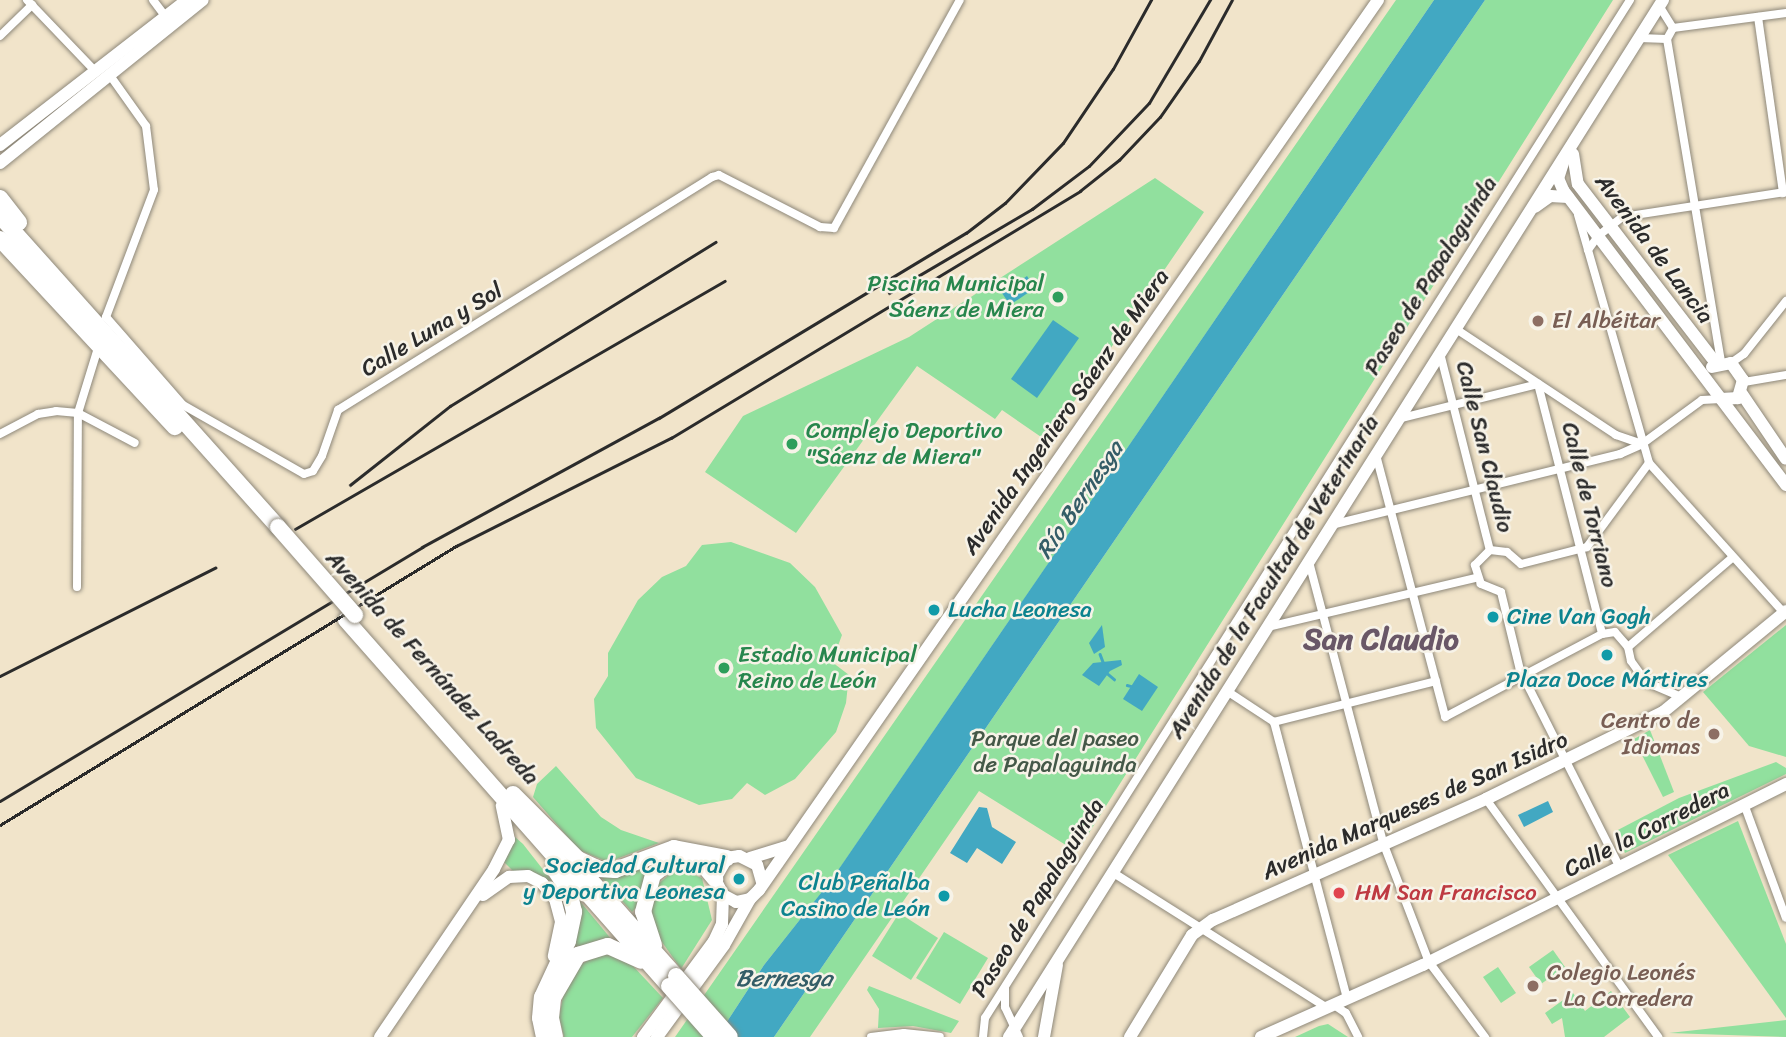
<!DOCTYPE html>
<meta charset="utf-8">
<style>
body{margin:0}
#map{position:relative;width:1786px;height:1037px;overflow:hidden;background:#f1e4ca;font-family:Sriracha,sans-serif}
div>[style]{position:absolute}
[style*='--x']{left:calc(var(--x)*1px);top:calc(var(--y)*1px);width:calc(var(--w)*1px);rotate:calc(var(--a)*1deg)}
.green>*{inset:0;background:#91e09e}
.water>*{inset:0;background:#42a8c2}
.stream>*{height:2.5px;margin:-1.25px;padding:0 1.25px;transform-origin:1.25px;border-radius:1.25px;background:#42a8c2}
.roads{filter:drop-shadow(0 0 2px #8e887a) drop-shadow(0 0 2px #8e887a)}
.street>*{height:8px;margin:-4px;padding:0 4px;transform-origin:4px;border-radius:4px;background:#fff}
.secondary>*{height:12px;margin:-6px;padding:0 6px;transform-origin:6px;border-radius:6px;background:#fff}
.primary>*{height:12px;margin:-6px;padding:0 6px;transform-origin:6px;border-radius:6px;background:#fff}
.highway>*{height:16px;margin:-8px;padding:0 8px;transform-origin:8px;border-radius:8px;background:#fff}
.rail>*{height:2.5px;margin:-1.25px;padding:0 1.25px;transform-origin:1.25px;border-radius:1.25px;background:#2b2b2b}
.bridges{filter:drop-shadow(0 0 2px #8e887a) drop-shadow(0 0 2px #8e887a)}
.highway-bridge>*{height:16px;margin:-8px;padding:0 8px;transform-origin:8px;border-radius:8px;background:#fff}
.dots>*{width:19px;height:19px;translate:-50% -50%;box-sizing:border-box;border:4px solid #f7f3e8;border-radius:50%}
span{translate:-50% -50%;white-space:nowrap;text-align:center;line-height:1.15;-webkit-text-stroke:5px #f7f3e8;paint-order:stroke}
.street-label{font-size:23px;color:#2b2b2b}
.leisure-label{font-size:23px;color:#27864d}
.right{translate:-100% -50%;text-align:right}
.left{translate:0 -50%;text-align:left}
.education-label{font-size:23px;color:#785e54}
.culture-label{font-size:23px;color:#0d838f}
.park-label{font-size:23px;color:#445848}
.health-label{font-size:23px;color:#be3a42}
.water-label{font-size:24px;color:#345d67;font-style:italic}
.district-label{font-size:30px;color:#695767;font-weight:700}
</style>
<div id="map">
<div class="green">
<div style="clip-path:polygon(1396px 0,1434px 0,833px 878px,764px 965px,717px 1037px,675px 1037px)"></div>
<div style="clip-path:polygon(1485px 0,1613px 0,1077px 852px,979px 791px,810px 1037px,774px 1037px)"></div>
<div style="clip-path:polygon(1155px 178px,1204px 212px,1047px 441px,1002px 410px,995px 419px,917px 366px,796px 533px,705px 472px,743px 416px,909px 337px)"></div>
<div style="clip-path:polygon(731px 542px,790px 563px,815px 587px,842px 635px,832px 662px,849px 675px,846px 703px,836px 732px,795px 779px,765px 795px,747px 783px,732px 799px,699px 805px,636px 778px,596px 728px,594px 699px,608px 676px,608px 653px,638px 600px,662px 577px,686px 566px,702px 545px)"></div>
<div style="clip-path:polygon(1786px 625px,1786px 757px,1749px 746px,1703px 692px)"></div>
<div style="clip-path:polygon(1650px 730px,1674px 792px,1663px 797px,1634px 739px)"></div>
<div style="clip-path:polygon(1776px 762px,1786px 768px,1786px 774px,1625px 853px,1614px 832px,1679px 798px)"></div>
<div style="clip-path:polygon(556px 766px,601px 817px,621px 830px,659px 843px,608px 862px,579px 850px,533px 797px,537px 784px)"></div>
<div style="clip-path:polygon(1738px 821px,1786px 944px,1786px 1018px,1668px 855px)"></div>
<div style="clip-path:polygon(515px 837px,523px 844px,552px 881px,514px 872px,504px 862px)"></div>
<div style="clip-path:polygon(643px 865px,648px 870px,638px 906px,632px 912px,601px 877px,602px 873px)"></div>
<div style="clip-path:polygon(682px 870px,702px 878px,712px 920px,681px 969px,657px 935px,651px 910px,656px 886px,672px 872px)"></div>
<div style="clip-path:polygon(578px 899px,612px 940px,568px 953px)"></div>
<div style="clip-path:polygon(899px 913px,938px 938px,911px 980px,872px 956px)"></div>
<div style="clip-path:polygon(944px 932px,988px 958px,960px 1004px,916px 978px)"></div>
<div style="clip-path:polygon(1553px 950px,1565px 967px,1541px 984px,1529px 967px)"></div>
<div style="clip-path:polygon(599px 954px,612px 955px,633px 966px,663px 998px,632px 1037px,564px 1037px,559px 1017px,564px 992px,578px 966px)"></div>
<div style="clip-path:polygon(1498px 967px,1516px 993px,1501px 1003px,1483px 977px)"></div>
<div style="clip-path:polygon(869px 986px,959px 1021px,951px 1033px,913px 1026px,878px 1028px,879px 1009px,867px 990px)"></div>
<div style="clip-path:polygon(1611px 991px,1630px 1017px,1604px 1037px,1565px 1037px,1562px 1018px,1552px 1024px,1545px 1013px,1573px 993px,1585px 1011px)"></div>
<div style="clip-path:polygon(1786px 1020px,1786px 1037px,1669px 1033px)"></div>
<div style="clip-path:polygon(1328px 1024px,1348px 1037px,1295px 1037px,1319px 1026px)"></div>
</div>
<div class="water">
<div style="clip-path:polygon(1434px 0,1485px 0,774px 1037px,717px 1037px,764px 965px,832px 879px)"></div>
<div style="clip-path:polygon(1027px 276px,1035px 288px,1010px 305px,1002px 293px)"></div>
<div style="clip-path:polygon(1053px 320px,1079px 338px,1037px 398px,1011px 379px)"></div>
<div style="clip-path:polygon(1102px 625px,1105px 647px,1094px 654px,1089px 643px)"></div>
<div style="clip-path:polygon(1121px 660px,1122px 665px,1110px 671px,1099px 686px,1082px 675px,1093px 663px)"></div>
<div style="clip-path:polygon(1139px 674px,1158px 687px,1142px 711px,1123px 699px)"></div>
<div style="clip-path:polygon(1548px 801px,1553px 812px,1524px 827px,1518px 815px)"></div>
<div style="clip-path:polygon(979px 807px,987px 808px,992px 827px,1016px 842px,1002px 864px,977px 848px,967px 863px,950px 853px)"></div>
</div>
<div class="stream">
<div style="--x:1100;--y:654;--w:9;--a:69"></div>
<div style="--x:1108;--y:674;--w:8;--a:40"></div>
<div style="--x:1127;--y:685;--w:4;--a:14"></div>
</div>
<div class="roads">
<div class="street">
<div style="--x:27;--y:0;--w:100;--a:46.2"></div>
<div style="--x:153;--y:0;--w:21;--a:53"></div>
<div style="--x:1758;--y:17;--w:178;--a:81.9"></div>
<div style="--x:1673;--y:28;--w:114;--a:-7.6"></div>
<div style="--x:0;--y:36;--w:45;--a:-44.1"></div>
<div style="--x:1639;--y:38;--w:28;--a:2"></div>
<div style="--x:1667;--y:39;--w:13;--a:-61"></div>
<div style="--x:1673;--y:28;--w:26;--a:-122"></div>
<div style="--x:1667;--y:39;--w:326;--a:80.5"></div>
<div style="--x:109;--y:74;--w:64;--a:54.6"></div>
<div style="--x:146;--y:126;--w:64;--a:82.9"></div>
<div style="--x:154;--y:190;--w:136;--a:110.7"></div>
<div style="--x:106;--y:317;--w:117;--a:48.8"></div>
<div style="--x:183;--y:405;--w:139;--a:29.7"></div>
<div style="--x:304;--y:474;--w:9;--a:-18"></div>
<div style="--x:313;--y:471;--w:17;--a:-59"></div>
<div style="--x:322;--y:456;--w:49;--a:-70.8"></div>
<div style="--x:338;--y:410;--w:441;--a:-31.9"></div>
<div style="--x:712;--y:177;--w:7;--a:-16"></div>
<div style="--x:719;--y:175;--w:114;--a:27.2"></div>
<div style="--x:820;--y:227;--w:14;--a:4"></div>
<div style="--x:834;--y:228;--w:260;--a:-61.1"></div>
<div style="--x:1578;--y:215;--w:258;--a:74"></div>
<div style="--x:1649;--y:463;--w:202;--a:48"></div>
<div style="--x:1588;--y:250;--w:17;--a:-54"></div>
<div style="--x:1598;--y:236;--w:31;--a:-38"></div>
<div style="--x:1622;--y:217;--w:166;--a:-8.7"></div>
<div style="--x:1456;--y:329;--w:192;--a:33.5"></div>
<div style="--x:1616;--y:435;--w:28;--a:19"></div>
<div style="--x:1440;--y:353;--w:203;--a:75.8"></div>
<div style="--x:1731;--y:363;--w:16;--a:-35"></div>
<div style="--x:1744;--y:354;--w:68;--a:-51.6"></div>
<div style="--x:1744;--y:382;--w:43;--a:-9.5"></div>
<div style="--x:1398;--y:419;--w:144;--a:-14"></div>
<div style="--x:1538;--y:384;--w:258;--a:75.6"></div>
<div style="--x:0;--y:434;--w:43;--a:-27.8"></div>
<div style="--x:38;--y:414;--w:18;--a:-9"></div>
<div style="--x:56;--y:411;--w:22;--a:5"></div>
<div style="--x:78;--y:413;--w:64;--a:27.8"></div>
<div style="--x:1376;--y:455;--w:271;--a:75.2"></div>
<div style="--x:1445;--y:717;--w:178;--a:-27.9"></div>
<div style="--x:1602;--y:634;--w:13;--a:-9"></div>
<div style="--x:1615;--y:632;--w:20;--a:49"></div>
<div style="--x:1628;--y:647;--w:14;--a:78"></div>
<div style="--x:1631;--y:661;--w:26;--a:54"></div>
<div style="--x:1646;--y:682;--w:39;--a:23"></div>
<div style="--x:1331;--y:525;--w:298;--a:-13.8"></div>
<div style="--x:1620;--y:454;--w:24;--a:-24"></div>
<div style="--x:1642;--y:444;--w:74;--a:-36.3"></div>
<div style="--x:1702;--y:400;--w:19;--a:-3"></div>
<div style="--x:1309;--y:562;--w:293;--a:75.2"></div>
<div style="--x:1384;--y:845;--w:125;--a:69"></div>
<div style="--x:1429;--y:962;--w:94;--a:53.3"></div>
<div style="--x:77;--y:587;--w:174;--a:-89.7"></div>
<div style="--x:78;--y:413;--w:68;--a:-72.9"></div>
<div style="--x:1268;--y:627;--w:214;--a:-13.3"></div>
<div style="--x:1628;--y:647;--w:138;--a:-40.6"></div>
<div style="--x:1227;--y:691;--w:56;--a:33.4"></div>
<div style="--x:1274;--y:722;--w:286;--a:75.2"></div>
<div style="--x:1274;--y:722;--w:167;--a:-14.2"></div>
<div style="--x:1486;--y:799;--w:294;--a:54.1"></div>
<div style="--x:1744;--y:804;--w:121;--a:69.8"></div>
<div style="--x:1620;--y:868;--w:222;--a:-116.8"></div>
<div style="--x:1520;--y:670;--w:80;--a:-103.7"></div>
<div style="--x:1501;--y:592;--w:22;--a:-158"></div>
<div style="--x:1481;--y:584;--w:20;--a:-108"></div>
<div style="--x:1475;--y:565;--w:21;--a:-45"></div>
<div style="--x:1490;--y:550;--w:17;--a:7"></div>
<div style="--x:1507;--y:552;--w:18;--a:41"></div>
<div style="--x:1521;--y:564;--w:68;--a:-14.4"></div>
<div style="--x:1587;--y:547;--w:104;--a:-53.6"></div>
<div style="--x:1112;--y:872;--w:254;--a:32.3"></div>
<div style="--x:1005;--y:988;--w:19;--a:90"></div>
<div style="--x:1005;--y:1007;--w:33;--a:65"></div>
<div style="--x:1334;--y:1005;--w:14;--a:34"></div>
<div style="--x:1346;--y:1013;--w:27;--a:63"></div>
<div style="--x:871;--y:1037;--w:33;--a:-7"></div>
<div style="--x:904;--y:1033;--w:36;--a:6"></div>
<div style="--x:983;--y:1037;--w:19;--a:-84"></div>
<div style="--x:985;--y:1018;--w:1205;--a:-57.64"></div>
</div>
<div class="secondary">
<div style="--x:483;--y:895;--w:32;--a:-35"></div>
<div style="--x:509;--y:877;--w:19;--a:-3"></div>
<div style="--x:528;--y:876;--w:16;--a:27"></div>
<div style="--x:542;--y:883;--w:21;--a:51"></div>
<div style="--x:555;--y:899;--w:24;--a:75"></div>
<div style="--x:561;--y:922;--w:35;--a:102"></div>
<div style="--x:380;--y:1037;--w:203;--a:-55.8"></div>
<div style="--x:494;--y:869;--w:33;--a:-63"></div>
<div style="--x:509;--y:840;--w:35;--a:-102"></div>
<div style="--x:1130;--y:1037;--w:119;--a:-58.7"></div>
<div style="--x:1192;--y:935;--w:26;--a:-36"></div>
<div style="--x:1213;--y:920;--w:299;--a:-23.9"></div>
<div style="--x:1486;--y:799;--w:197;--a:-26.2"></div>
<div style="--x:1663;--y:712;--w:159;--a:-39.4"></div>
<div style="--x:1261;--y:1037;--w:177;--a:-24"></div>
<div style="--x:1423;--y:965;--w:406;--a:-26.5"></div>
</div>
<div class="primary">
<div style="--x:0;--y:145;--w:237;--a:-37.8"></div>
<div style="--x:1573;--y:154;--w:30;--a:81"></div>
<div style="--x:1578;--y:184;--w:226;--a:52.4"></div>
<div style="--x:1564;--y:160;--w:19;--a:108"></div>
<div style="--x:1558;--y:178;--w:13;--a:67"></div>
<div style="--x:1563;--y:190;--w:370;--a:52.9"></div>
<div style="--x:0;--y:163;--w:260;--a:-38.8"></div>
<div style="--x:1535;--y:207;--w:19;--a:-36"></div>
<div style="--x:1550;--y:196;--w:18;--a:3"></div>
<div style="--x:1712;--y:367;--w:19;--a:-12"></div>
<div style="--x:1731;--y:363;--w:21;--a:55"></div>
<div style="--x:1743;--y:380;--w:19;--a:106"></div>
<div style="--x:1738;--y:398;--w:17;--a:177"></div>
<div style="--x:1742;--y:394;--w:78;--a:55.9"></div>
<div style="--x:750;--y:858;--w:39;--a:-17"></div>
<div style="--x:762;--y:882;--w:18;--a:-106"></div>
<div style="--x:757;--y:865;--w:20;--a:-153"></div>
<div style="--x:739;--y:856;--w:12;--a:171"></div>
<div style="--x:727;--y:858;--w:24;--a:120"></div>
<div style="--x:715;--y:879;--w:18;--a:63"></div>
<div style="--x:723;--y:895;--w:15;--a:28"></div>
<div style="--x:736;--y:902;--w:14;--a:-12"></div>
<div style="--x:750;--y:899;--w:13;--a:-45"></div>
<div style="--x:759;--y:890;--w:1084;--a:-55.18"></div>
<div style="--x:643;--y:1037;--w:119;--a:-53.5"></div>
<div style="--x:714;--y:941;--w:19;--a:-65"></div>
<div style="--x:722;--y:924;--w:29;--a:-88"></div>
<div style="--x:657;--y:1037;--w:114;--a:-53.9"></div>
<div style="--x:724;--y:945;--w:53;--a:-60.5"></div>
<div style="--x:1009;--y:1037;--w:1226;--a:-57.76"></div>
<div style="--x:1044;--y:1037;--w:73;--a:-79.8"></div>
</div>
<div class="highway">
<div style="--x:0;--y:198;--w:31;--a:52"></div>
<div style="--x:0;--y:216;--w:417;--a:48.2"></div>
<div style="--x:0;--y:239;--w:257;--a:47.1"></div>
<div style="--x:346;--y:620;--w:488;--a:48.6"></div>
<div style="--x:513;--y:794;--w:92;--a:45"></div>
<div style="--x:578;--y:859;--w:23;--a:25"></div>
<div style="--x:599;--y:869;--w:16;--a:4"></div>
<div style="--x:615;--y:870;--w:63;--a:-20.4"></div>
<div style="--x:674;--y:848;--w:54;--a:10.7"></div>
<div style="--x:587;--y:876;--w:134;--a:48.3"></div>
<div style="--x:654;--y:945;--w:35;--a:-108"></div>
<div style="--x:643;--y:912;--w:38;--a:-75"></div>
<div style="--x:653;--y:875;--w:18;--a:-38"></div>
<div style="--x:667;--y:864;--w:18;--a:-16"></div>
<div style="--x:684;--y:859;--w:22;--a:21"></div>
<div style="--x:705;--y:867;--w:16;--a:50"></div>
<div style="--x:544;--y:1037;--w:19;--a:-102"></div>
<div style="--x:540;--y:1018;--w:21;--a:-85"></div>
<div style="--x:542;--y:997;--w:62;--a:-65.1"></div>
<div style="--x:568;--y:941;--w:30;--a:-78"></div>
<div style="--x:574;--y:912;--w:22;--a:-103"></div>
<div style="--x:569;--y:891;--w:27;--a:-124"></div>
<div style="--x:555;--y:1037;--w:19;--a:-102"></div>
<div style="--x:551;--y:1018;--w:20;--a:-84"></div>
<div style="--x:553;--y:998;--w:50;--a:-59.8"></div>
<div style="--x:578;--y:955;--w:31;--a:-17"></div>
<div style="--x:608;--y:946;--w:36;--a:24"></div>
</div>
</div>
<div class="rail">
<div style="--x:889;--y:293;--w:166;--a:-30.4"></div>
<div style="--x:1032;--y:209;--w:71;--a:-37"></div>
<div style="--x:1089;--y:166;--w:87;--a:-46.4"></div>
<div style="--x:1149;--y:103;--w:120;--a:-59.4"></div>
<div style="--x:350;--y:485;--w:127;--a:-38.3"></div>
<div style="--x:450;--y:406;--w:312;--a:-31.7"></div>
<div style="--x:295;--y:529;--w:496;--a:-30"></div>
<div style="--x:0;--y:676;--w:241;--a:-26.7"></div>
<div style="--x:0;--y:801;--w:493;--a:-31"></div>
<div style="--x:422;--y:547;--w:270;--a:-28.6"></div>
<div style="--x:659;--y:418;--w:358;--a:-31.1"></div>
<div style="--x:966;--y:233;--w:49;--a:-37.6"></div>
<div style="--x:1005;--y:203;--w:83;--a:-46"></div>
<div style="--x:1063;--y:143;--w:89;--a:-56"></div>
<div style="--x:1113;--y:69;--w:79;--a:-61.2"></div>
<div style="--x:0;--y:825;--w:535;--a:-31.46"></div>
<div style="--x:456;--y:546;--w:241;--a:-26.7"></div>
<div style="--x:671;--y:438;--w:478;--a:-31.1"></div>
<div style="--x:1080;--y:191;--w:50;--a:-38.5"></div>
<div style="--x:1119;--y:160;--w:59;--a:-46.4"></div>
<div style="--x:1160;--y:117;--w:68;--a:-55.1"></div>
<div style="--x:1199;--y:61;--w:69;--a:-61.6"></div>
</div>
<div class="bridges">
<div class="highway-bridge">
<div style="--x:278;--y:527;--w:117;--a:48.8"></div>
<div style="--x:676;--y:976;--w:81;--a:48.5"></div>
<div style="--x:669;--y:986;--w:68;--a:48.6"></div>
</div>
</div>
<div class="dots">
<div style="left:1058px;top:297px;background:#2e9e5b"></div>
<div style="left:1538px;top:321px;background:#8d6e63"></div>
<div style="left:792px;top:444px;background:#2e9e5b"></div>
<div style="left:934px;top:610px;background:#0f9aa8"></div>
<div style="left:1493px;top:617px;background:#0f9aa8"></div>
<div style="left:1607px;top:655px;background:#0f9aa8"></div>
<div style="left:724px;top:668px;background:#2e9e5b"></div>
<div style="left:1714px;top:734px;background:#8d6e63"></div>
<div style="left:739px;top:879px;background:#0f9aa8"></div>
<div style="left:1339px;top:893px;background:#e0444e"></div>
<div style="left:944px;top:896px;background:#0f9aa8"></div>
<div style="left:1533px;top:986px;background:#8d6e63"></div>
</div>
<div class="street-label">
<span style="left:1654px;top:249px;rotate:53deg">Avenida de Lancia</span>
<span style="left:1431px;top:276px;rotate:-58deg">Paseo de Papalaguinda</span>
<span style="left:432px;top:330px;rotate:-31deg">Calle Luna y Sol</span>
<span style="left:1066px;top:412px;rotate:-55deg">Avenida Ingeniero Sáenz de Miera</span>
<span style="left:1484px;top:447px;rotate:76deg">Calle San Claudio</span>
<span style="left:1589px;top:505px;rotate:76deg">Calle de Torriano</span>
<span style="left:1274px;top:577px;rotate:-58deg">Avenida de la Facultad de Veterinaria</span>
<span style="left:432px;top:668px;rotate:48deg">Avenida de Fernández Ladreda</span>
<span style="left:1415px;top:806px;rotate:-24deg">Avenida Marqueses de San Isidro</span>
<span style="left:1647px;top:830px;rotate:-27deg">Calle la Corredera</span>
<span style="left:1038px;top:898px;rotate:-58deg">Paseo de Papalaguinda</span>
</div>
<div class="leisure-label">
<span class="right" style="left:1044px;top:297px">Piscina Municipal<br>Sáenz de Miera</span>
<span class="left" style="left:806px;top:444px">Complejo Deportivo<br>"Sáenz de Miera"</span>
<span class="left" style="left:738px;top:668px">Estadio Municipal<br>Reino de León</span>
</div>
<div class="education-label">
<span class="left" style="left:1552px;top:321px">El Albéitar</span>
<span class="right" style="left:1700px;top:734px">Centro de<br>Idiomas</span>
<span class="left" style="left:1547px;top:986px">Colegio Leonés<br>- La Corredera</span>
</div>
<div class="culture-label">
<span class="left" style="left:948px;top:610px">Lucha Leonesa</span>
<span class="left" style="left:1507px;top:617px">Cine Van Gogh</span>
<span style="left:1607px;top:680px">Plaza Doce Mártires</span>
<span class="right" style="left:725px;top:879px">Sociedad Cultural<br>y Deportiva Leonesa</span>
<span class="right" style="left:930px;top:896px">Club Peñalba<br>Casino de León</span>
</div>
<div class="park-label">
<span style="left:1055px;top:752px">Parque del paseo<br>de Papalaguinda</span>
</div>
<div class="health-label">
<span class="left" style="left:1355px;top:893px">HM San Francisco</span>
</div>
<div class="water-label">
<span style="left:1080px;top:500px;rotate:-56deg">Río Bernesga</span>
<span style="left:784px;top:979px">Bernesga</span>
</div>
<div class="district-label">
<span style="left:1381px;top:639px">San Claudio</span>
</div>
</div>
